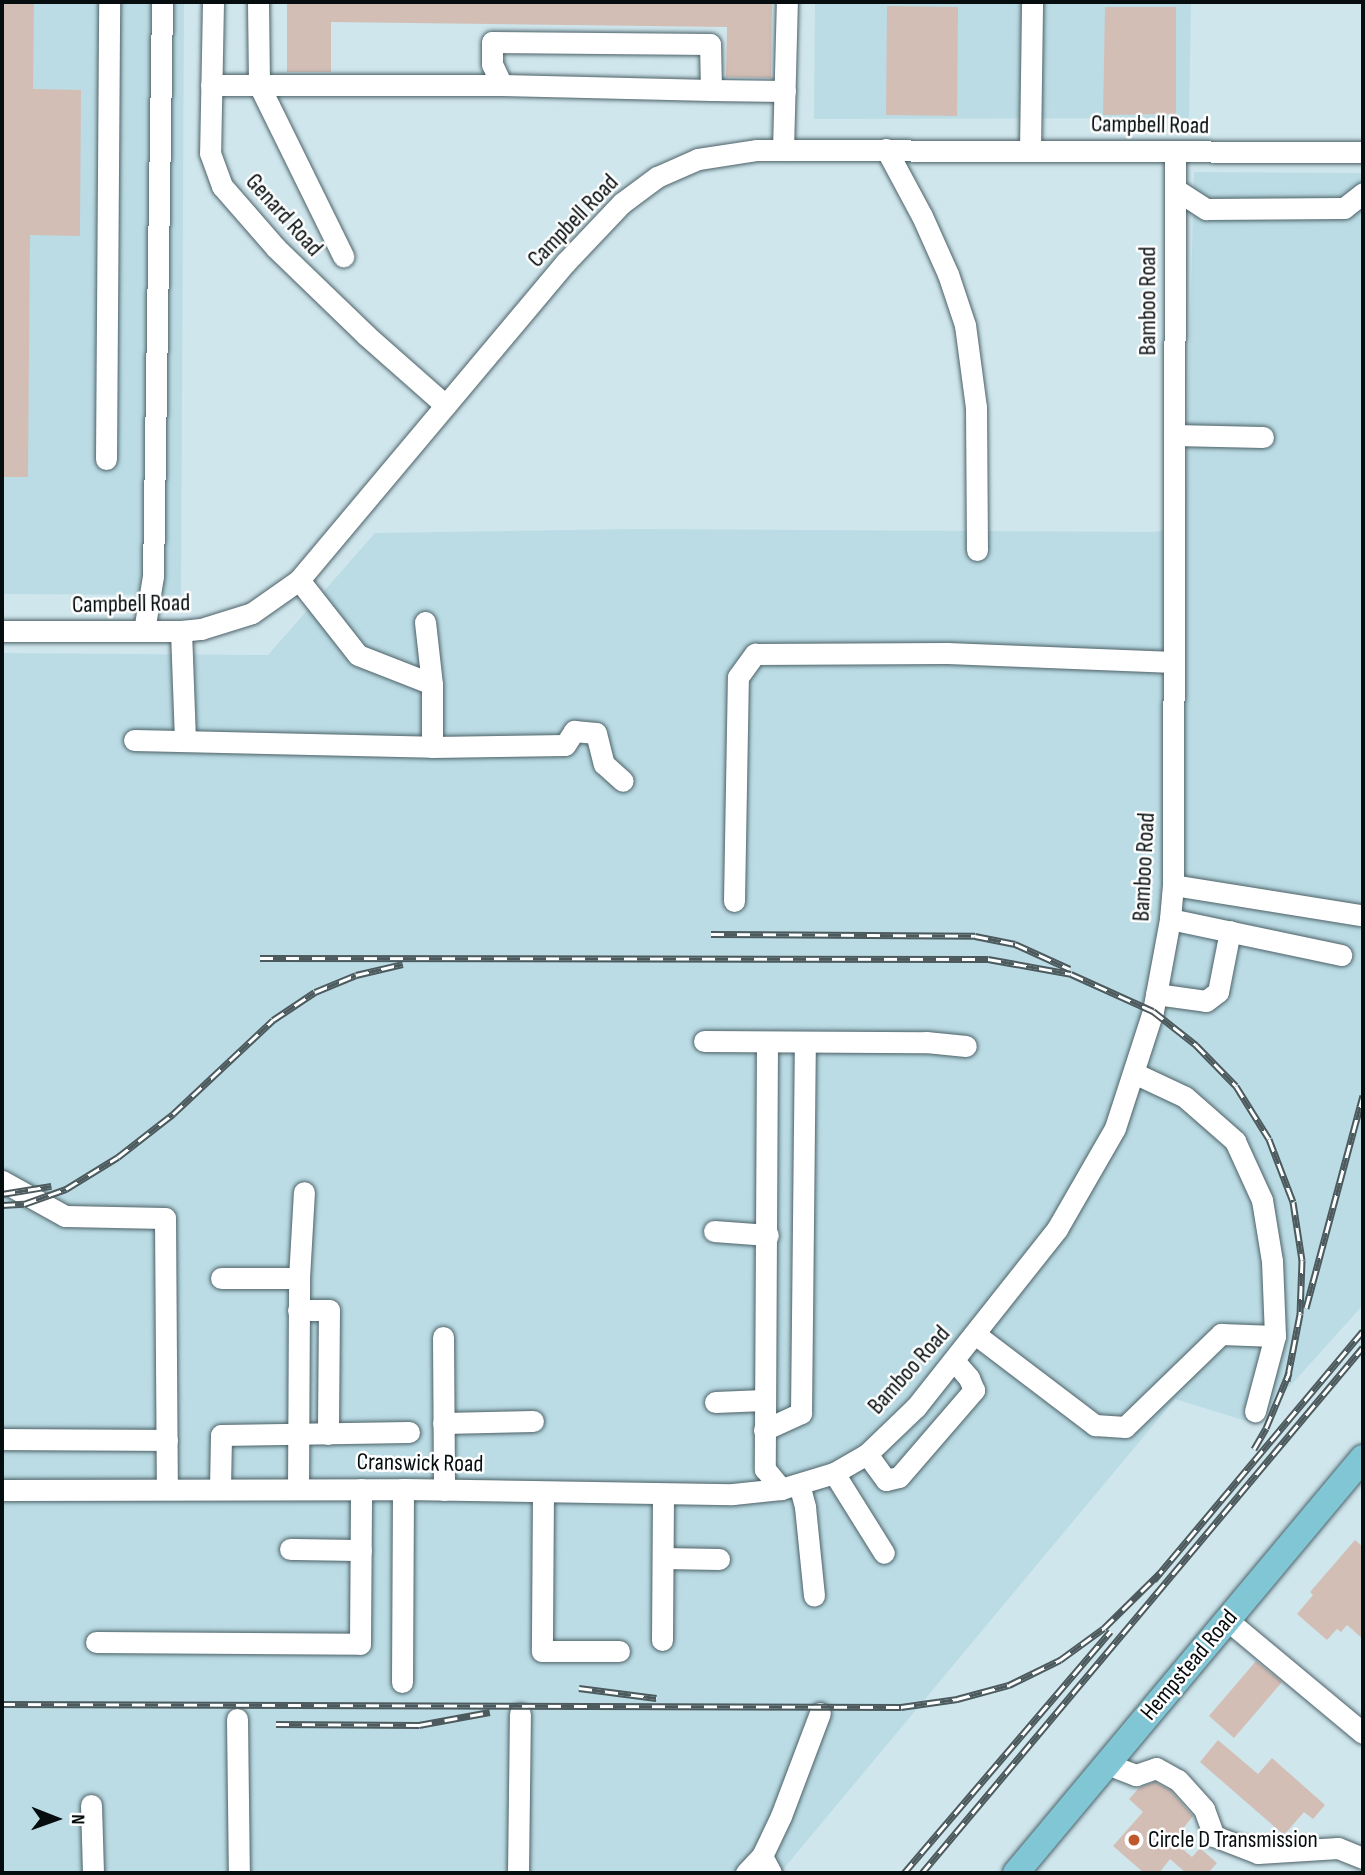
<!DOCTYPE html>
<style>
body{margin:0}
#map{position:relative;width:1365px;height:1875px;overflow:hidden;background:#cfe6ed;font-family:"Sofia Sans Condensed",sans-serif}
div>[style]{position:absolute}
[style*='--x']{left:calc(var(--x)*1px);top:calc(var(--y)*1px);width:calc(var(--w)*1px);rotate:calc(var(--a)*1deg)}
.built>*{inset:0;background:#bbdce5}
.building>*{inset:0;background:#d3beb6}
.roads{filter:drop-shadow(0 0 2px #4d6167) drop-shadow(0 0 2px #4d6167)}
.minor>*{height:21px;margin:-10.5px;padding:0 10.5px;transform-origin:10.5px;border-radius:10.5px;background:#fff}
.major>*{height:26px;margin:-13px;padding:0 13px;transform-origin:13px;border-radius:13px;background:#80c6d5}
.rail>*{height:7px;margin-top:-3.5px;transform-origin:0;background:repeating-linear-gradient(90deg,#fff 0 13px,#4d5a5d 0 26px);box-sizing:border-box;border-block:2px solid #4d5a5d}
.dots>*{width:19px;height:19px;translate:-50% -50%;box-sizing:border-box;border:4px solid #fff;border-radius:50%}
span{translate:-50% -50%;white-space:nowrap;text-align:center;line-height:1.15;-webkit-text-stroke:5px #fff;paint-order:stroke}
.street-label{font-size:24px;color:#060d0f}
.poi-label{font-size:24px;color:#060d0f}
.left{translate:0 -50%;text-align:left}
.frame{position:absolute;inset:0;border:4px solid #060d0f;pointer-events:none}
.north{position:absolute;left:21px;top:1784px;width:70px;height:70px;-webkit-text-stroke:5px #fff;paint-order:stroke;rotate:91deg;font-size:19px;font-weight:700;line-height:28px;text-align:center;color:#060d0f}
.north::after{content:'';display:block;margin:auto;width:24px;height:32px;background:#060d0f;clip-path:polygon(50% 0,100% 100%,50% 72%,0 100%)}
</style>
<div id="map">
<div class="built">
<div style="clip-path:polygon(2px 2px,184px 2px,181px 595px,2px 594px)"></div>
<div style="clip-path:polygon(815px 2px,1191px 2px,1189px 118px,814px 119px)"></div>
<div style="clip-path:polygon(1194px 172px,1363px 173px,1363px 1305px,1256px 1424px,1175px 1399px,780px 1873px,2px 1873px,2px 653px,268px 655px,375px 533px,635px 529px,1151px 532px,1185px 529px)"></div>
</div>
<div class="building">
<div style="clip-path:polygon(2px 2px,34px 2px,33px 89px,81px 90px,80px 236px,30px 235px,28px 477px,2px 477px)"></div>
<div style="clip-path:polygon(287px 2px,772px 2px,771px 78px,726px 77px,727px 27px,331px 22px,331px 72px,287px 72px)"></div>
<div style="clip-path:polygon(887px 6px,958px 7px,957px 116px,886px 115px)"></div>
<div style="clip-path:polygon(1105px 7px,1176px 7px,1176px 114px,1103px 115px)"></div>
<div style="clip-path:polygon(1355px 1540px,1363px 1547px,1363px 1639px,1347px 1625px,1341px 1632px,1337px 1629px,1327px 1640px,1297px 1614px,1313px 1595px,1310px 1592px)"></div>
<div style="clip-path:polygon(1256px 1661px,1282px 1682px,1234px 1738px,1209px 1716px)"></div>
<div style="clip-path:polygon(1218px 1740px,1258px 1774px,1272px 1758px,1325px 1805px,1313px 1819px,1304px 1812px,1284px 1835px,1200px 1762px)"></div>
<div style="clip-path:polygon(1155px 1782px,1170px 1790px,1193px 1816px,1173px 1841px,1192px 1857px,1200px 1848px,1217px 1863px,1208px 1873px,1186px 1873px,1170px 1859px,1159px 1873px,1144px 1873px,1113px 1846px,1143px 1812px,1129px 1799px,1139px 1788px)"></div>
</div>
<div class="roads">
<div class="minor">
<div style="--x:213;--y:2;--w:151;--a:91.1"></div>
<div style="--x:210;--y:153;--w:35;--a:70"></div>
<div style="--x:222;--y:186;--w:82;--a:48.9"></div>
<div style="--x:276;--y:248;--w:125;--a:44"></div>
<div style="--x:366;--y:335;--w:106;--a:41.5"></div>
<div style="--x:258;--y:2;--w:83;--a:89.3"></div>
<div style="--x:259;--y:85;--w:243;--a:0"></div>
<div style="--x:211;--y:85;--w:48;--a:0"></div>
<div style="--x:259;--y:85;--w:191;--a:63.8"></div>
<div style="--x:711;--y:90;--w:46;--a:-91.2"></div>
<div style="--x:710;--y:44;--w:218;--a:-179.5"></div>
<div style="--x:492;--y:42;--w:22;--a:90"></div>
<div style="--x:492;--y:64;--w:23;--a:65"></div>
<div style="--x:502;--y:85;--w:209;--a:1.4"></div>
<div style="--x:711;--y:90;--w:74;--a:0.8"></div>
<div style="--x:886;--y:149;--w:76;--a:61.8"></div>
<div style="--x:922;--y:216;--w:64;--a:65.9"></div>
<div style="--x:948;--y:274;--w:54;--a:71.6"></div>
<div style="--x:965;--y:325;--w:83;--a:82.4"></div>
<div style="--x:976;--y:407;--w:143;--a:89.6"></div>
<div style="--x:783;--y:150;--w:148;--a:-88.5"></div>
<div style="--x:1030;--y:150;--w:148;--a:-89.2"></div>
<div style="--x:1175;--y:189;--w:37;--a:33"></div>
<div style="--x:1206;--y:209;--w:138;--a:-0.4"></div>
<div style="--x:1344;--y:208;--w:24;--a:-38"></div>
<div style="--x:1174;--y:435;--w:89;--a:1.3"></div>
<div style="--x:106;--y:459;--w:457;--a:-89.6"></div>
<div style="--x:299;--y:580;--w:95;--a:51.8"></div>
<div style="--x:358;--y:655;--w:79;--a:21.4"></div>
<div style="--x:425;--y:622;--w:62;--a:83.6"></div>
<div style="--x:432;--y:684;--w:63;--a:90"></div>
<div style="--x:2;--y:631;--w:179;--a:0"></div>
<div style="--x:181;--y:631;--w:20;--a:-6"></div>
<div style="--x:201;--y:629;--w:53;--a:-17.4"></div>
<div style="--x:252;--y:613;--w:57;--a:-35.1"></div>
<div style="--x:299;--y:580;--w:414;--a:-50"></div>
<div style="--x:565;--y:263;--w:83;--a:-46.5"></div>
<div style="--x:622;--y:203;--w:44;--a:-36.6"></div>
<div style="--x:657;--y:177;--w:45;--a:-23.7"></div>
<div style="--x:698;--y:159;--w:60;--a:-8.7"></div>
<div style="--x:757;--y:150;--w:606;--a:0.19"></div>
<div style="--x:144;--y:631;--w:56;--a:-80.7"></div>
<div style="--x:153;--y:576;--w:574;--a:-89.1"></div>
<div style="--x:181;--y:631;--w:109;--a:87.9"></div>
<div style="--x:134;--y:740;--w:298;--a:1.3"></div>
<div style="--x:432;--y:747;--w:133;--a:-0.9"></div>
<div style="--x:565;--y:745;--w:17;--a:-57"></div>
<div style="--x:574;--y:731;--w:22;--a:5"></div>
<div style="--x:596;--y:733;--w:32;--a:76"></div>
<div style="--x:604;--y:764;--w:25;--a:42"></div>
<div style="--x:1173;--y:885;--w:190;--a:9.1"></div>
<div style="--x:734;--y:901;--w:224;--a:-89"></div>
<div style="--x:738;--y:677;--w:29;--a:-54"></div>
<div style="--x:755;--y:654;--w:192;--a:-0.3"></div>
<div style="--x:947;--y:653;--w:227;--a:2.3"></div>
<div style="--x:1170;--y:919;--w:175;--a:11.9"></div>
<div style="--x:1156;--y:994;--w:50;--a:8"></div>
<div style="--x:1206;--y:1001;--w:15;--a:-37"></div>
<div style="--x:1218;--y:992;--w:62;--a:-78.9"></div>
<div style="--x:704;--y:1041;--w:222;--a:0.3"></div>
<div style="--x:926;--y:1042;--w:40;--a:5.7"></div>
<div style="--x:767;--y:1043;--w:426;--a:90.3"></div>
<div style="--x:765;--y:1469;--w:26;--a:51"></div>
<div style="--x:1134;--y:1073;--w:56;--a:25.2"></div>
<div style="--x:1185;--y:1097;--w:67;--a:41.3"></div>
<div style="--x:1235;--y:1141;--w:65;--a:65.4"></div>
<div style="--x:1262;--y:1200;--w:62;--a:80.7"></div>
<div style="--x:1272;--y:1261;--w:75;--a:87.7"></div>
<div style="--x:1275;--y:1336;--w:78;--a:104.9"></div>
<div style="--x:2;--y:1181;--w:72;--a:29.1"></div>
<div style="--x:65;--y:1216;--w:100;--a:1.1"></div>
<div style="--x:165;--y:1218;--w:270;--a:89.6"></div>
<div style="--x:714;--y:1231;--w:54;--a:4.2"></div>
<div style="--x:221;--y:1278;--w:78;--a:0"></div>
<div style="--x:298;--y:1310;--w:31;--a:0"></div>
<div style="--x:329;--y:1310;--w:124;--a:90.5"></div>
<div style="--x:975;--y:1334;--w:151;--a:37.2"></div>
<div style="--x:1095;--y:1425;--w:30;--a:4"></div>
<div style="--x:1125;--y:1427;--w:134;--a:-44.1"></div>
<div style="--x:1221;--y:1334;--w:54;--a:2.1"></div>
<div style="--x:443;--y:1337;--w:153;--a:89.6"></div>
<div style="--x:715;--y:1402;--w:49;--a:-2.3"></div>
<div style="--x:443;--y:1423;--w:90;--a:-1.3"></div>
<div style="--x:764;--y:1430;--w:41;--a:-24.7"></div>
<div style="--x:801;--y:1413;--w:370;--a:-89.4"></div>
<div style="--x:2;--y:1439;--w:165;--a:0.3"></div>
<div style="--x:867;--y:1454;--w:32;--a:54"></div>
<div style="--x:886;--y:1480;--w:13;--a:-13"></div>
<div style="--x:899;--y:1477;--w:115;--a:-49.2"></div>
<div style="--x:974;--y:1390;--w:13;--a:-113"></div>
<div style="--x:969;--y:1378;--w:23;--a:-131"></div>
<div style="--x:834;--y:1473;--w:94;--a:58"></div>
<div style="--x:799;--y:1484;--w:24;--a:75"></div>
<div style="--x:805;--y:1507;--w:89;--a:84.2"></div>
<div style="--x:220;--y:1488;--w:53;--a:-88.9"></div>
<div style="--x:221;--y:1435;--w:188;--a:-0.9"></div>
<div style="--x:298;--y:1489;--w:211;--a:-89.7"></div>
<div style="--x:299;--y:1278;--w:86;--a:-86.7"></div>
<div style="--x:2;--y:1490;--w:401;--a:-0.1"></div>
<div style="--x:403;--y:1489;--w:330;--a:0.9"></div>
<div style="--x:733;--y:1494;--w:48;--a:-5.9"></div>
<div style="--x:781;--y:1489;--w:55;--a:-16.8"></div>
<div style="--x:834;--y:1473;--w:38;--a:-30"></div>
<div style="--x:867;--y:1454;--w:68;--a:-43.8"></div>
<div style="--x:916;--y:1407;--w:227;--a:-51.6"></div>
<div style="--x:1057;--y:1229;--w:116;--a:-60.1"></div>
<div style="--x:1115;--y:1128;--w:123;--a:-72"></div>
<div style="--x:1153;--y:1011;--w:94;--a:-79.5"></div>
<div style="--x:1170;--y:919;--w:34;--a:-85"></div>
<div style="--x:1173;--y:885;--w:733;--a:-89.84"></div>
<div style="--x:543;--y:1492;--w:159;--a:90.4"></div>
<div style="--x:542;--y:1651;--w:77;--a:0"></div>
<div style="--x:290;--y:1549;--w:71;--a:0.8"></div>
<div style="--x:663;--y:1558;--w:56;--a:1"></div>
<div style="--x:1226;--y:1619;--w:178;--a:39.8"></div>
<div style="--x:662;--y:1640;--w:146;--a:-89.6"></div>
<div style="--x:96;--y:1642;--w:264;--a:0.4"></div>
<div style="--x:360;--y:1644;--w:155;--a:-89.6"></div>
<div style="--x:402;--y:1682;--w:193;--a:-89.7"></div>
<div style="--x:237;--y:1719;--w:154;--a:89.3"></div>
<div style="--x:1107;--y:1764;--w:31;--a:21"></div>
<div style="--x:1136;--y:1775;--w:21;--a:-19"></div>
<div style="--x:1156;--y:1768;--w:25;--a:29"></div>
<div style="--x:1178;--y:1780;--w:39;--a:48"></div>
<div style="--x:1204;--y:1809;--w:29;--a:70"></div>
<div style="--x:1214;--y:1836;--w:47;--a:21.1"></div>
<div style="--x:1258;--y:1853;--w:80;--a:-3.6"></div>
<div style="--x:1338;--y:1848;--w:27;--a:22"></div>
<div style="--x:91;--y:1805;--w:68;--a:88.3"></div>
<div style="--x:518;--y:1873;--w:159;--a:-89.3"></div>
<div style="--x:746;--y:1873;--w:23;--a:-47"></div>
<div style="--x:771;--y:1873;--w:19;--a:-118"></div>
<div style="--x:762;--y:1856;--w:44;--a:-64.6"></div>
<div style="--x:781;--y:1816;--w:110;--a:-69.3"></div>
</div>
<div class="major">
<div style="--x:1016;--y:1873;--w:541;--a:-50.1"></div>
</div>
</div>
<div class="rail">
<div style="--x:711;--y:934;--w:264;--a:0.4"></div>
<div style="--x:975;--y:936;--w:41;--a:11.3"></div>
<div style="--x:1015;--y:944;--w:60;--a:24.4"></div>
<div style="--x:260;--y:958;--w:728;--a:0.08"></div>
<div style="--x:988;--y:959;--w:84;--a:10.2"></div>
<div style="--x:1071;--y:974;--w:90;--a:24.3"></div>
<div style="--x:1153;--y:1011;--w:55;--a:38.3"></div>
<div style="--x:1196;--y:1045;--w:57;--a:45.7"></div>
<div style="--x:1236;--y:1086;--w:62;--a:58.1"></div>
<div style="--x:1269;--y:1139;--w:67;--a:69.1"></div>
<div style="--x:1293;--y:1202;--w:59;--a:81.2"></div>
<div style="--x:1302;--y:1260;--w:54;--a:92.1"></div>
<div style="--x:1300;--y:1314;--w:68;--a:101"></div>
<div style="--x:2;--y:1194;--w:50;--a:-9.3"></div>
<div style="--x:2;--y:1205;--w:22;--a:-3"></div>
<div style="--x:24;--y:1204;--w:45;--a:-19.7"></div>
<div style="--x:66;--y:1189;--w:61;--a:-31.6"></div>
<div style="--x:118;--y:1157;--w:70;--a:-38"></div>
<div style="--x:173;--y:1114;--w:137;--a:-43.2"></div>
<div style="--x:273;--y:1020;--w:50;--a:-33.7"></div>
<div style="--x:315;--y:992;--w:44;--a:-22.5"></div>
<div style="--x:356;--y:975;--w:48;--a:-13.2"></div>
<div style="--x:1306;--y:1308;--w:220;--a:-75"></div>
<div style="--x:1254;--y:1449;--w:24;--a:-60"></div>
<div style="--x:1266;--y:1428;--w:60;--a:-67.3"></div>
<div style="--x:1154;--y:1580;--w:325;--a:-50"></div>
<div style="--x:579;--y:1688;--w:78;--a:7.4"></div>
<div style="--x:2;--y:1704;--w:899;--a:0.19"></div>
<div style="--x:901;--y:1707;--w:57;--a:-8.1"></div>
<div style="--x:957;--y:1699;--w:54;--a:-15.1"></div>
<div style="--x:1009;--y:1685;--w:57;--a:-26.1"></div>
<div style="--x:1060;--y:1660;--w:54;--a:-36"></div>
<div style="--x:1104;--y:1628;--w:78;--a:-44.5"></div>
<div style="--x:276;--y:1724;--w:143;--a:0.4"></div>
<div style="--x:419;--y:1725;--w:72;--a:-10.4"></div>
<div style="--x:904;--y:1873;--w:318;--a:-49.5"></div>
<div style="--x:922;--y:1873;--w:686;--a:-50.02"></div>
</div>
<div class="dots">
<div style="left:1134px;top:1840px;background:#bf582c"></div>
</div>
<div class="street-label">
<span style="left:1150px;top:125px;rotate:1deg">Campbell Road</span>
<span style="left:284px;top:215px;rotate:48deg">Genard Road</span>
<span style="left:573px;top:221px;rotate:-46deg">Campbell Road</span>
<span style="left:1148px;top:301px;rotate:-90deg">Bamboo Road</span>
<span style="left:131px;top:604px;rotate:-1deg">Campbell Road</span>
<span style="left:1144px;top:867px;rotate:-87deg">Bamboo Road</span>
<span style="left:909px;top:1370px;rotate:-48deg">Bamboo Road</span>
<span style="left:420px;top:1463px;rotate:1deg">Cranswick Road</span>
<span style="left:1189px;top:1665px;rotate:-50deg">Hempstead Road</span>
</div>
<div class="poi-label">
<span class="left" style="left:1148px;top:1840px">Circle D Transmission</span>
</div>
<div class="frame"></div>
<div class="north">N</div>
</div>
